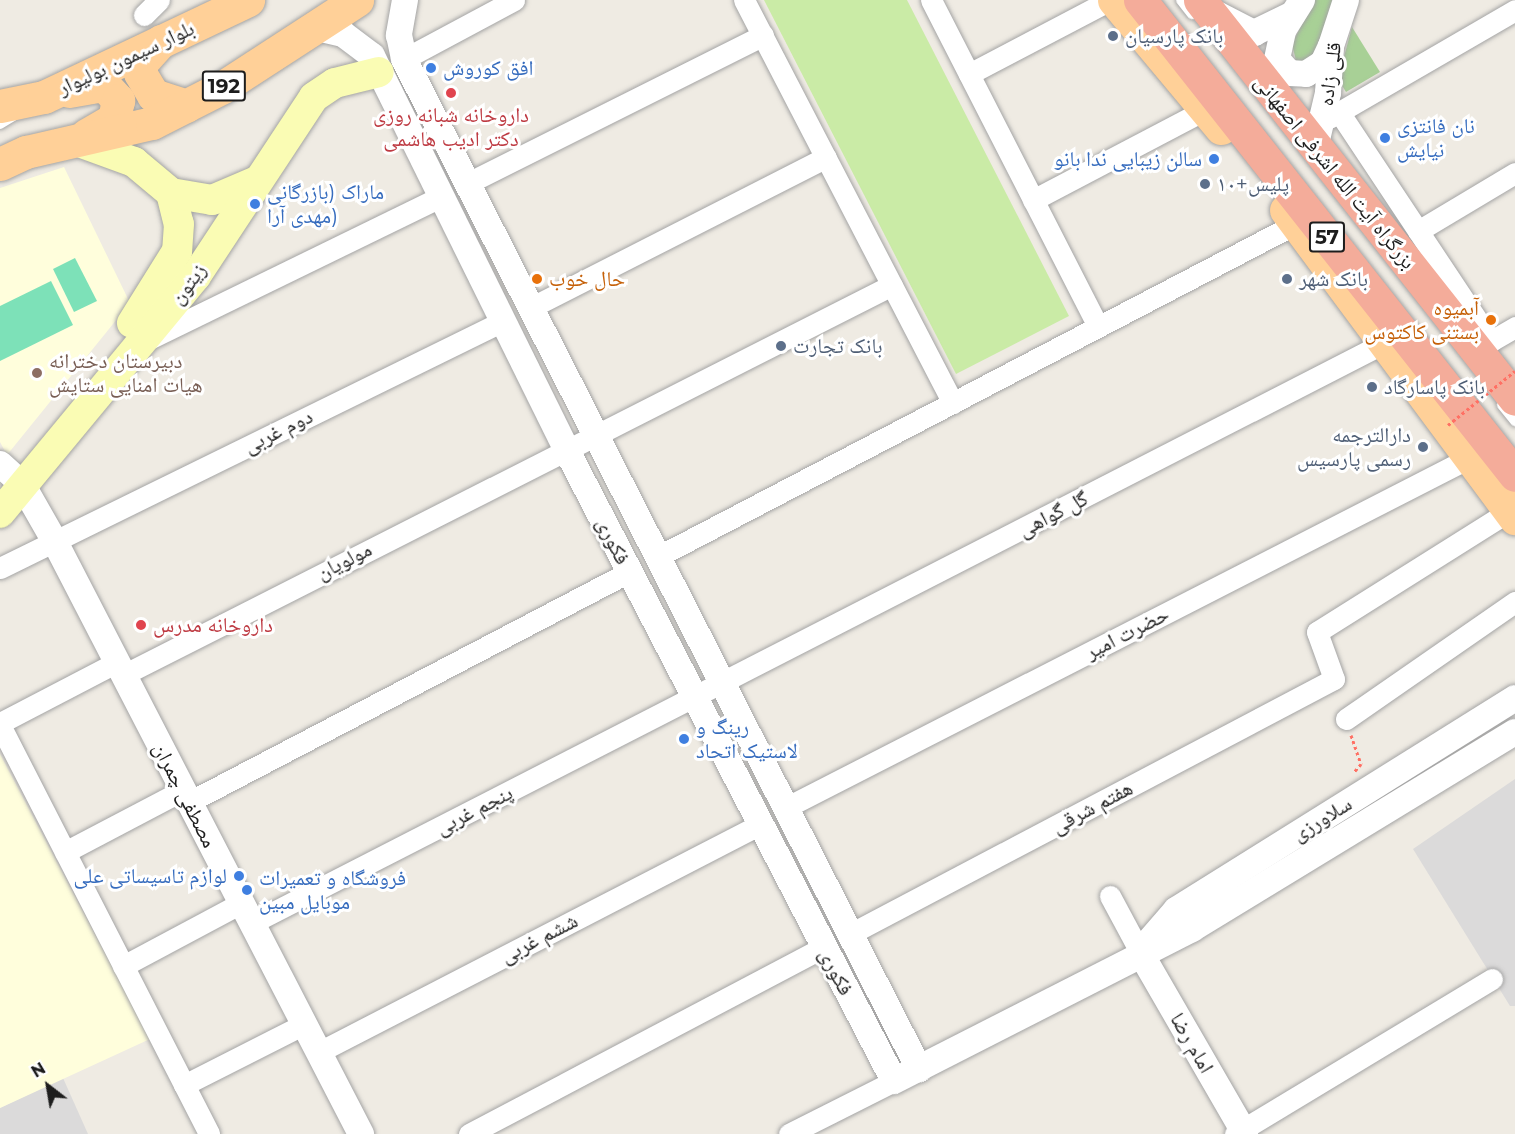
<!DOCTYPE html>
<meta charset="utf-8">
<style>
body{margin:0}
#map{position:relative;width:1515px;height:1134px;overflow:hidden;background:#efebe3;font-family:Montserrat,"Noto Naskh Arabic",sans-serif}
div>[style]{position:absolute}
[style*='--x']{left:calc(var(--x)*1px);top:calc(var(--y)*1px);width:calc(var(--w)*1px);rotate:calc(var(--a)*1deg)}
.residential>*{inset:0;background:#dbdada}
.education>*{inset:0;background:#fffedc}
.grass>*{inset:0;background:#caeba6}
.forest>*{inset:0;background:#a8d096}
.pitch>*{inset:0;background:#7de1b8}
.path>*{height:3px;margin-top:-1.5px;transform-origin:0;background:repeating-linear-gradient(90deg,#ff7064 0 3px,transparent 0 6px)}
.roads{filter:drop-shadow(0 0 2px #a4a4a4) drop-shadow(0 0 2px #a4a4a4)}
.service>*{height:10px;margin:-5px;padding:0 5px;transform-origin:5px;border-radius:5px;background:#fff}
.minor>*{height:21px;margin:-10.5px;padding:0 10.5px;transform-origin:10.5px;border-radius:10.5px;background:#fff}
.tertiary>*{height:26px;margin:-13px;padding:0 13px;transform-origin:13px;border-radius:13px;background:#fff}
.secondary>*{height:30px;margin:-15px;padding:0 15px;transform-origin:15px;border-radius:15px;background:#fafcb4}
.primary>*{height:33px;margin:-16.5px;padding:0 16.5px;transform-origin:16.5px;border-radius:16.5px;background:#ffd098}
.trunk>*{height:33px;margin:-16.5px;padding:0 16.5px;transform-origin:16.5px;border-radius:16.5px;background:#f4ac9a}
.path-bridge>*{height:3px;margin-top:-1.5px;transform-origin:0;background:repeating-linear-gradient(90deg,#ff7064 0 3px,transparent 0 6px)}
.dots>*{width:16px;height:16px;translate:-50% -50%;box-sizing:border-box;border:3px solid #fff;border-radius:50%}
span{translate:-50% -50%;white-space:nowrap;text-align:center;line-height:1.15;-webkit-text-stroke:6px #fff;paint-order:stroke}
.shield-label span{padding:2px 4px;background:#fff;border:2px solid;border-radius:4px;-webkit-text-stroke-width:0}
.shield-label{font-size:20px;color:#1d1d1d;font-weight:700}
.service-label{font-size:21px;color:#4e5e75}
.left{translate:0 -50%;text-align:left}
.right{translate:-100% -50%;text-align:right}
.street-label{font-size:21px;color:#1d1d1d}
.shop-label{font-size:21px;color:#366cbe}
.health-label{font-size:21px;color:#be3a42}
.food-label{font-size:21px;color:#c56008}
.education-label{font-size:21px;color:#785e54}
.north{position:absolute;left:18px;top:1056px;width:60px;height:60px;-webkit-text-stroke:4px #fff;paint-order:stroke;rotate:329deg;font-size:16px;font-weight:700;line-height:24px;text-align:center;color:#1d1d1d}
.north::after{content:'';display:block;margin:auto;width:21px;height:27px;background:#1d1d1d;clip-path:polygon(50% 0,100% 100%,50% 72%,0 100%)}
</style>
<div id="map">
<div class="residential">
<div style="clip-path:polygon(1515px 779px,1515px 1006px,1510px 1006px,1413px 849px)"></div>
<div style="clip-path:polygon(63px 1078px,88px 1134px,0 1134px,0 1108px)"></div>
</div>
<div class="education">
<div style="clip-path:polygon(64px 167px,130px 303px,7px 455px,0 442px,0 188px)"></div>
<div style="clip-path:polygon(0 754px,150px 1039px,0 1108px)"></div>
</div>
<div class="grass">
<div style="clip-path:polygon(764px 0,907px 0,1069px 316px,956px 374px)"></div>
</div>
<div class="forest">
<div style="clip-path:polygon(1314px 0,1334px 0,1315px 59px,1297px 65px,1292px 44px)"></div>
<div style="clip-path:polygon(1352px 27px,1380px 72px,1346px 92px,1338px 79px)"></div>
</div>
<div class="pitch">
<div style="clip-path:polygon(75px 258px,97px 301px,74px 312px,53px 269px)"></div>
<div style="clip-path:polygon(51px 281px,73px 325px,0 361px,0 306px)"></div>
</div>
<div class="path">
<div style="--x:1351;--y:735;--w:31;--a:71"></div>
<div style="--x:1361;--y:764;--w:11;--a:131"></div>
</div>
<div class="roads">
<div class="service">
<div style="--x:1181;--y:0;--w:18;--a:52"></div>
<div style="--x:0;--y:124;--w:17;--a:-31"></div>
<div style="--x:1502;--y:405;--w:21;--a:51"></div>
</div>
<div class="minor">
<div style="--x:744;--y:0;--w:454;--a:62.6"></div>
<div style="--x:931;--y:0;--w:367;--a:62.9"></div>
<div style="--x:144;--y:15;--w:21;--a:-45"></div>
<div style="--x:404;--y:59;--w:125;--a:-28.2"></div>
<div style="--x:969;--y:74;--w:159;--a:-27.7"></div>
<div style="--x:1339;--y:112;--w:275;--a:56.4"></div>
<div style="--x:1491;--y:341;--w:28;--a:-30"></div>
<div style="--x:1329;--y:118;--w:215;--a:-30.1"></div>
<div style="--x:468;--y:183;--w:330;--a:-26.6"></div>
<div style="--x:1033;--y:200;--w:195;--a:-27.7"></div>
<div style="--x:1418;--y:231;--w:113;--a:-30.9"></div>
<div style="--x:530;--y:308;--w:332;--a:-27"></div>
<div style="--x:149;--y:339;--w:326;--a:-26"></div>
<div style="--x:657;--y:557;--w:722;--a:-27.56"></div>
<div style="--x:0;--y:568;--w:560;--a:-26.15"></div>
<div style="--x:123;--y:675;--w:862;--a:-26.89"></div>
<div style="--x:1346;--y:719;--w:206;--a:-34.7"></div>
<div style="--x:0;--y:723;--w:132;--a:-27.5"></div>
<div style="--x:0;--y:725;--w:459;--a:62.9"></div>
<div style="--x:189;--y:802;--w:496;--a:-27.6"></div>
<div style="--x:785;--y:808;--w:768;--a:-27.1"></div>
<div style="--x:65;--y:852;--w:133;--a:-27.7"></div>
<div style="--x:1110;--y:896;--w:64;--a:61.8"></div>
<div style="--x:252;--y:923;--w:1272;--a:-27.13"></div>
<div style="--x:850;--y:934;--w:547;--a:-27.78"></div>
<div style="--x:1334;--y:679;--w:50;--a:-109.9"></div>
<div style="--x:1317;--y:632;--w:227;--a:-32.2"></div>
<div style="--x:123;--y:966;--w:134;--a:-28.1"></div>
<div style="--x:319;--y:1052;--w:496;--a:-27.3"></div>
<div style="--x:184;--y:1085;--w:135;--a:-26.9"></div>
<div style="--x:469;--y:1134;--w:400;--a:-27.8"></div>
<div style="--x:789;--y:1134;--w:118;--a:-26.8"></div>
<div style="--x:1235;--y:1134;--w:300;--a:-31.1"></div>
</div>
<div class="tertiary">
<div style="--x:405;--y:0;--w:36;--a:100"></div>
<div style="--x:399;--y:35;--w:25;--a:78"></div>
<div style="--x:404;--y:59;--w:1134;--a:62.98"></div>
<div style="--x:1302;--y:0;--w:36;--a:122"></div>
<div style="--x:1283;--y:31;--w:29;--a:102"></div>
<div style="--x:1277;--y:59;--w:18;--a:49"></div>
<div style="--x:1289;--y:73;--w:17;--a:3"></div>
<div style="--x:1306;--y:74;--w:20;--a:-33"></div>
<div style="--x:1323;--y:63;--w:19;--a:-65"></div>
<div style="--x:1217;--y:14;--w:42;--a:27.2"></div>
<div style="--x:1254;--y:33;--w:43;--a:-26"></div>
<div style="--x:313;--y:27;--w:31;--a:13"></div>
<div style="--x:343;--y:34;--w:36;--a:37"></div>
<div style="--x:372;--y:56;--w:436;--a:63.7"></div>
<div style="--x:565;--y:447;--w:714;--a:62.57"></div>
<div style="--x:894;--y:1081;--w:335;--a:-27"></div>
<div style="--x:1192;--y:929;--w:378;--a:-31.4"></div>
<div style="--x:1315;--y:148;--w:57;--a:-76.7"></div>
<div style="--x:1328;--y:93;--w:47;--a:-86.3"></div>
<div style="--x:1331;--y:46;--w:48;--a:-71.9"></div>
<div style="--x:0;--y:464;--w:30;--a:42"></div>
<div style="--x:22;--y:484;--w:64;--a:60.3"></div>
<div style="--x:54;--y:540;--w:669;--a:62.67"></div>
<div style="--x:1144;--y:947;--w:49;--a:-49.1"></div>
<div style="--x:1176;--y:910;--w:400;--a:-32"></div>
<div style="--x:1140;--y:952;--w:210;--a:60"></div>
</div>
<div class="secondary">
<div style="--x:76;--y:141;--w:62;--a:19.9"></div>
<div style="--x:134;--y:162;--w:48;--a:40"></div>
<div style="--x:171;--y:193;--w:32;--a:76"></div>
<div style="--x:179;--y:224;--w:27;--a:94"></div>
<div style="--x:177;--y:251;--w:85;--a:122"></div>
<div style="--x:171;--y:193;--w:42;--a:9.7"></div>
<div style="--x:212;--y:200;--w:49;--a:-22.9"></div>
<div style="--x:0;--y:513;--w:308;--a:-50.4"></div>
<div style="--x:196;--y:276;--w:214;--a:-56.6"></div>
<div style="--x:314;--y:97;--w:25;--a:-34"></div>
<div style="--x:335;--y:83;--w:45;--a:-14"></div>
</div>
<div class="primary">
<div style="--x:1114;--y:0;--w:167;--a:50.1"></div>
<div style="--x:161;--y:41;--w:28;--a:132"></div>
<div style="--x:142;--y:62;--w:11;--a:100"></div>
<div style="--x:140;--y:73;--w:26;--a:59"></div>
<div style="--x:153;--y:95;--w:35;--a:18"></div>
<div style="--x:69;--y:91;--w:36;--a:-10"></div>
<div style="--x:104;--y:85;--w:21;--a:47"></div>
<div style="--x:118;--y:100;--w:19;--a:102"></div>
<div style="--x:114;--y:119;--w:32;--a:150"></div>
<div style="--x:0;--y:106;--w:45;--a:-11.6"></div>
<div style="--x:44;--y:97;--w:226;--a:-25.4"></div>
<div style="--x:0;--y:164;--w:29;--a:-25"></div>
<div style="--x:26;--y:152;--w:129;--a:-13"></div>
<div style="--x:152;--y:123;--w:80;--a:-26.9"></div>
<div style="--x:223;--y:87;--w:160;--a:-33"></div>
<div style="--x:1286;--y:210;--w:384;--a:53.4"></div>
</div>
<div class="trunk">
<div style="--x:1140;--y:0;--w:605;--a:51.71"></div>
<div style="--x:1200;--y:0;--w:508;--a:51.71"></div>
</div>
</div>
<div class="path-bridge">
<div style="--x:1448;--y:425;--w:86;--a:-38.9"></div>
</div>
<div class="dots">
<div style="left:1113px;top:36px;background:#5c6f8a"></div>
<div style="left:431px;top:68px;background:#3f7fe0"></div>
<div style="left:451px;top:93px;background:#e0444e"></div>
<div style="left:1385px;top:138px;background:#3f7fe0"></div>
<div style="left:1214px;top:159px;background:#3f7fe0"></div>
<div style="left:1205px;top:184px;background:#5c6f8a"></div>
<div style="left:255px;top:204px;background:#3f7fe0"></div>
<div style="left:537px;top:279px;background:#e8710a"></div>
<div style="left:1287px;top:279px;background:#5c6f8a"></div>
<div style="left:1491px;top:320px;background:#e8710a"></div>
<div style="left:781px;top:346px;background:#5c6f8a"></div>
<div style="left:37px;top:373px;background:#8d6e63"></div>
<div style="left:1372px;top:387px;background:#5c6f8a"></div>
<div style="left:1423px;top:447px;background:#5c6f8a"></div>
<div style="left:141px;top:625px;background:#e0444e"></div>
<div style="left:684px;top:739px;background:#3f7fe0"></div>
<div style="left:239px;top:876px;background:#3f7fe0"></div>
<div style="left:247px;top:890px;background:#3f7fe0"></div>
</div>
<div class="shield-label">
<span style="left:224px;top:86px">192</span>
<span style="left:1327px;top:237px">57</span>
</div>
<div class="service-label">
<span class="left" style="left:1125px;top:36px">بانک پارسیان</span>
<span class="left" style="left:1217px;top:184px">پلیس+۱۰</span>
<span class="left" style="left:1299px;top:279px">بانک شهر</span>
<span class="left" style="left:793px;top:346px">بانک تجارت</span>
<span class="left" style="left:1384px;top:387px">بانک پاسارگاد</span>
<span class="right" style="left:1411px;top:447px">دارالترجمه<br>رسمی پارسیس</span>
</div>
<div class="street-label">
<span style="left:126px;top:58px;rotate:-25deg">بلوار سیمون بولیوار</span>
<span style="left:1330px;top:74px;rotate:-82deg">قلی زاده</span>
<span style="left:1335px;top:172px;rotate:51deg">بزرگراه آیت الله اشرفی اصفهانی</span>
<span style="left:188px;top:284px;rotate:-53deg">زیتون</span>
<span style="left:278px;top:431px;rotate:-26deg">دوم غربی</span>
<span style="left:1053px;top:514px;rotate:-27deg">گل گواهی</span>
<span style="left:613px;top:541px;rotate:63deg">فکوری</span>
<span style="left:344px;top:561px;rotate:-27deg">مولویان</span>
<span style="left:1127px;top:633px;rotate:-27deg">حضرت امیر</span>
<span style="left:185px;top:795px;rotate:63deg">مصطفی چمران</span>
<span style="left:1092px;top:807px;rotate:-28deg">هفتم شرقی</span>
<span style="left:474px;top:810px;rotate:-27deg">پنجم غربی</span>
<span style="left:1322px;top:819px;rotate:-32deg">سلاورزی</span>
<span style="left:539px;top:938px;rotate:-27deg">ششم غربی</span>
<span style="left:836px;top:972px;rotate:62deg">فکوری</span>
<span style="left:1192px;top:1043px;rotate:60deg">امام رضا</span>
</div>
<div class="shop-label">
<span class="left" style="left:443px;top:68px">افق کوروش</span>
<span class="left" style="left:1397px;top:138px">نان فانتزی<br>نیایش</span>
<span class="right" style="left:1202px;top:159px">سالن زیبایی ندا بانو</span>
<span class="left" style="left:267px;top:204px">ماراک (بازرگانی<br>مهدی آرا)</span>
<span class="left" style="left:696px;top:739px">رینگ و<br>لاستیک اتحاد</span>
<span class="right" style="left:227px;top:876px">لوازم تاسیساتی علی</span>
<span class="left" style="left:259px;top:890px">فروشگاه و تعمیرات<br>موبایل مبین</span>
</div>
<div class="health-label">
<span style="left:451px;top:127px">داروخانه شبانه روزی<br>دکتر ادیب هاشمی</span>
<span class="left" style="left:153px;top:625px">داروخانه مدرس</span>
</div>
<div class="food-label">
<span class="left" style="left:549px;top:279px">حال خوب</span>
<span class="right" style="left:1479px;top:320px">آبمیوه<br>بستنی کاکتوس</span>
</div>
<div class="education-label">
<span class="left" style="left:49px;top:373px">دبیرستان دخترانه<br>هیات امنایی ستایش</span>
</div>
<div class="north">N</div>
</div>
